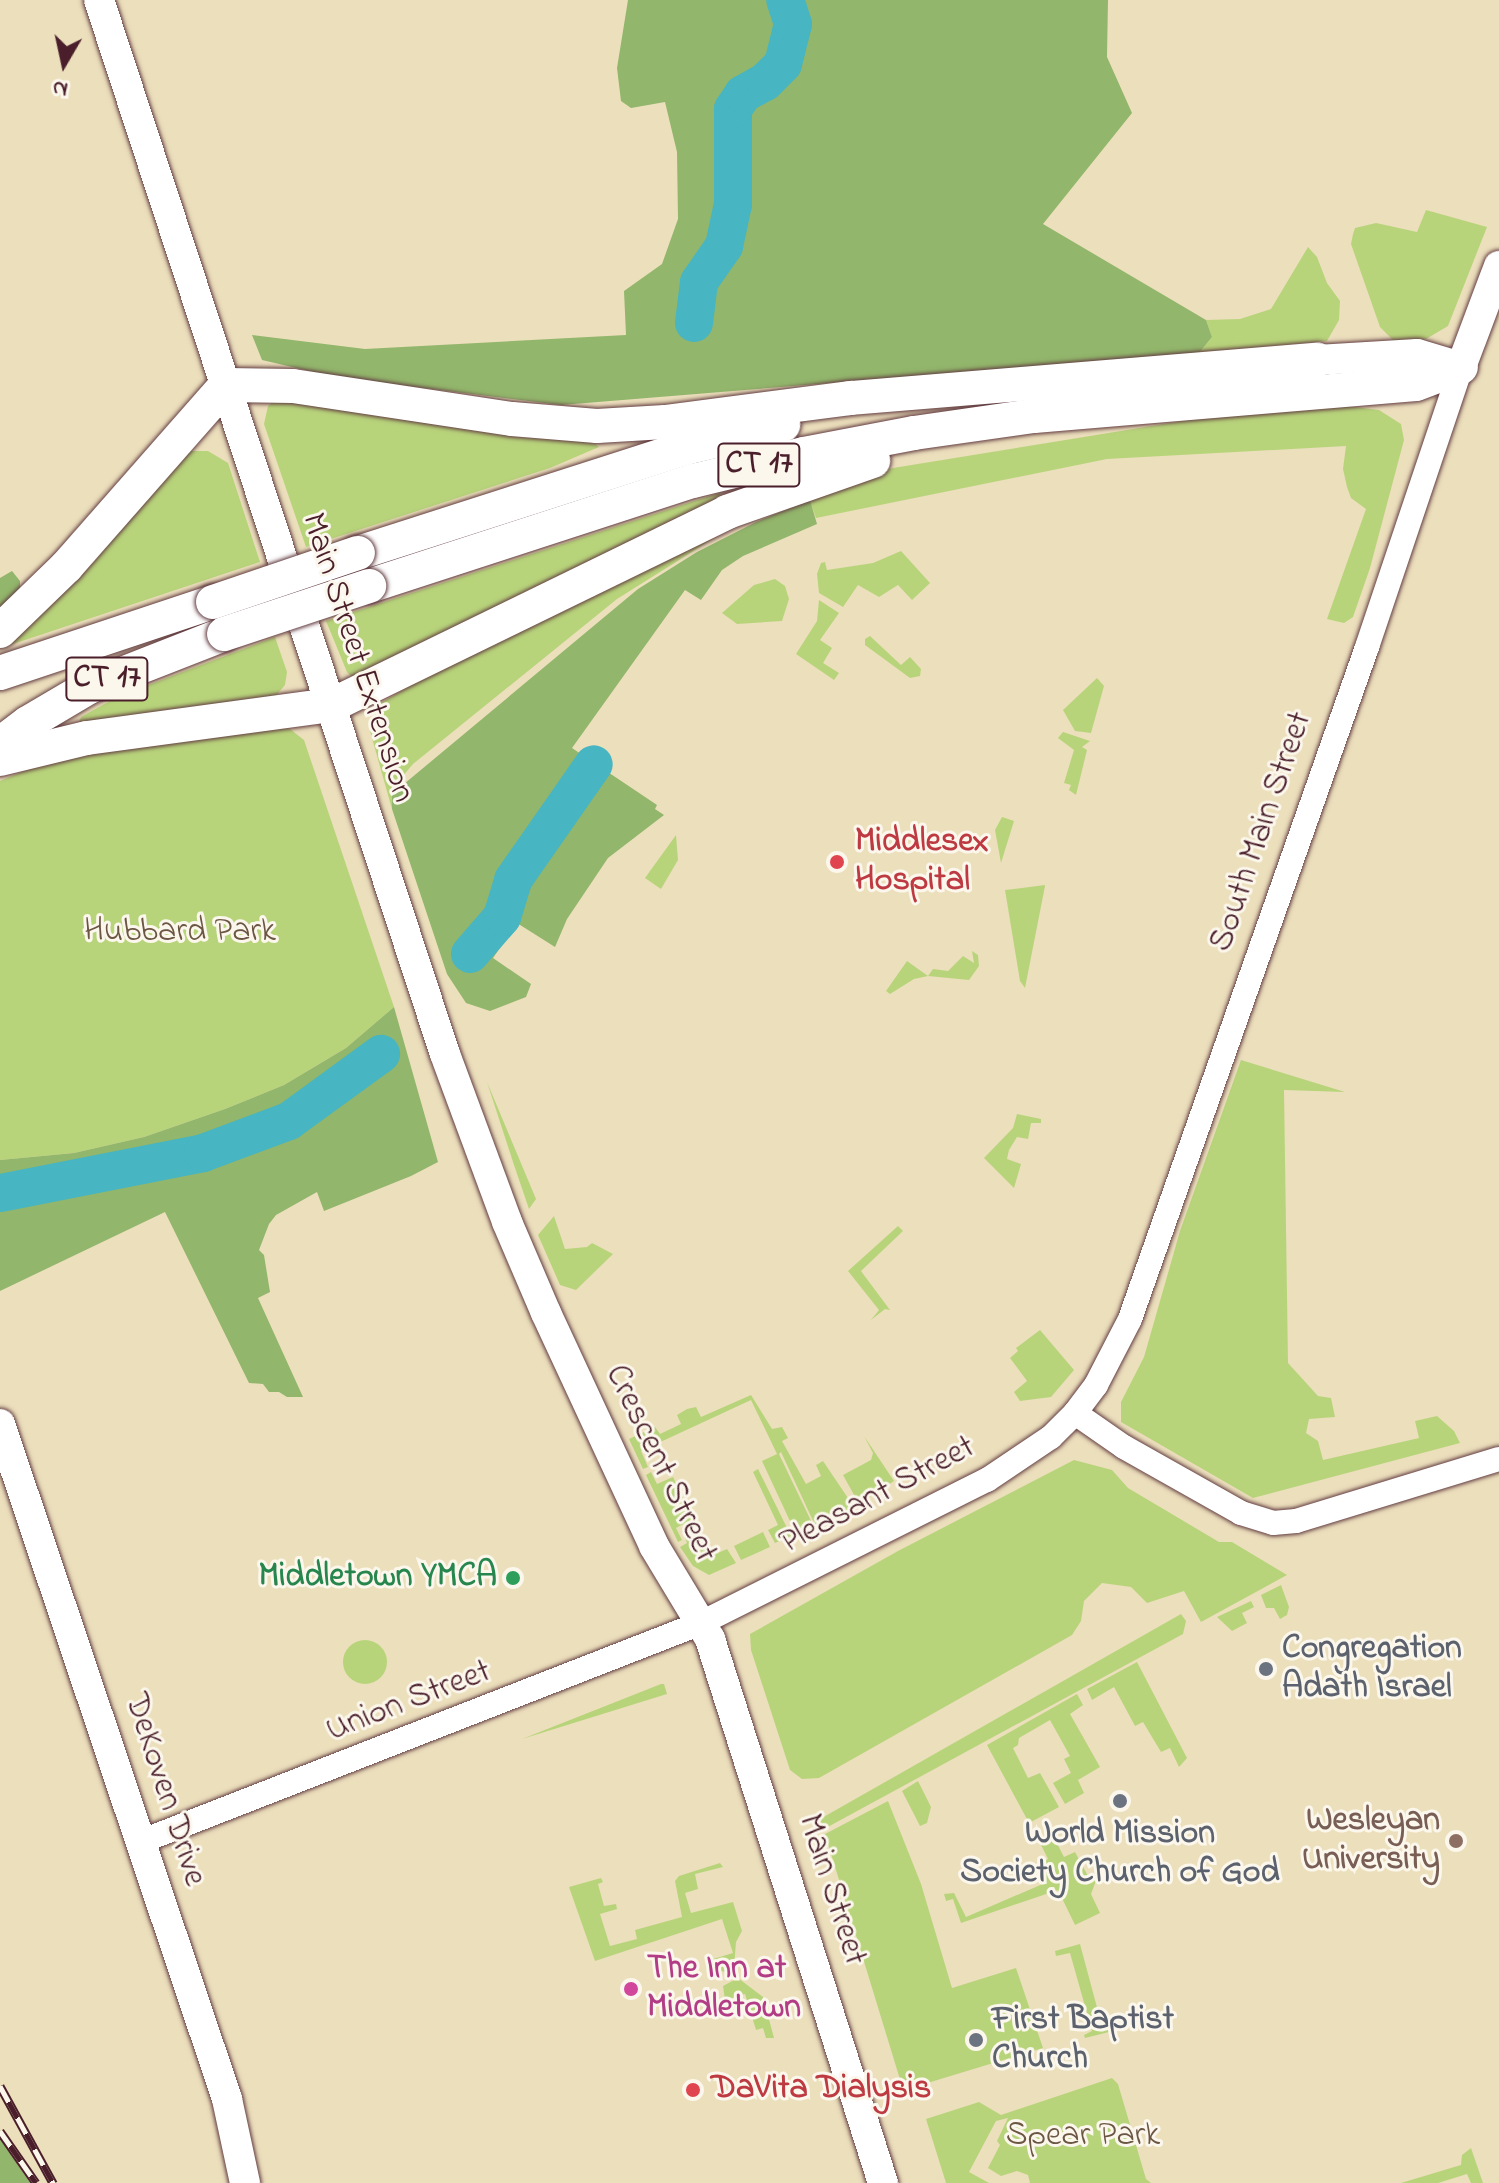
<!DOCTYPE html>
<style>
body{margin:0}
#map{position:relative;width:1499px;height:2183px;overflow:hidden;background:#ecdfbc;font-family:"Indie Flower",sans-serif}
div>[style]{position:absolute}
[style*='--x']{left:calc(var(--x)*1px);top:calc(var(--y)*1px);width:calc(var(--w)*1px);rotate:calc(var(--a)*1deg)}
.green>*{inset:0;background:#b8d47b}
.round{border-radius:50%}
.forest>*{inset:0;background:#92b66b}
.river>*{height:38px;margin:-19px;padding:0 19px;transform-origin:19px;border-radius:19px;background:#47b5c2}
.roads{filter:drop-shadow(0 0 2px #623c41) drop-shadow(0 0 2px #623c41)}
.minor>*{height:24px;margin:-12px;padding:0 12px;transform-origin:12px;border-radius:12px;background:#fff}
.major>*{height:30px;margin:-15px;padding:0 15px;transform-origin:15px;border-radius:15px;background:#fff}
.highway>*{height:34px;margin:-17px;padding:0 17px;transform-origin:17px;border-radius:17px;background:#fff}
.rail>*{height:9px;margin-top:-4.5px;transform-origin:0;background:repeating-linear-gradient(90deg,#fbf7ec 0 18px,#4a1f2b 0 36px);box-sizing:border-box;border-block:2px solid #4a1f2b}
.bridges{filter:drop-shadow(0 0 2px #623c41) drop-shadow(0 0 2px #623c41)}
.highway-bridge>*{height:34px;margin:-17px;padding:0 17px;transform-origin:17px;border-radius:17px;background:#fff}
.dots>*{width:22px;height:22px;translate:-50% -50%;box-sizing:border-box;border:4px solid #fbf7ec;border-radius:50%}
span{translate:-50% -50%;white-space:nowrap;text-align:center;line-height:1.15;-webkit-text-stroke:6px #fbf7ec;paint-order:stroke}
.shield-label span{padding:2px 6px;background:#fbf7ec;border:2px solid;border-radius:6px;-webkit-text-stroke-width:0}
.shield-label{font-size:32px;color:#4a1f2b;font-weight:700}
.street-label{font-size:34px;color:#4a1f2b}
.health-label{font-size:34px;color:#be3a42;font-weight:700}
.left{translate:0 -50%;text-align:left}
.park-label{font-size:34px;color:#6b5543}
.leisure-label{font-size:34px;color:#27864d;font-weight:700}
.right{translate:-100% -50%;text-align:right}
.worship-label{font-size:34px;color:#5b616d;font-weight:700}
.education-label{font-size:34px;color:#785e54;font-weight:700}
.hotel-label{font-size:34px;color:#b23c85;font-weight:700}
.north{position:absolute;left:24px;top:24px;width:80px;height:80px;-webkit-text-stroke:6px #fbf7ec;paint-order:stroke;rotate:189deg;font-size:22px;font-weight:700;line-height:32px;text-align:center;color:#4a1f2b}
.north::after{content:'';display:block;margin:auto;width:28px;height:36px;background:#4a1f2b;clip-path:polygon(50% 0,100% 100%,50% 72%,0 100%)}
</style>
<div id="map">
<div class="green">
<div style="clip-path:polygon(1426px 210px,1487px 227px,1448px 326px,1426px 339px,1394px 341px,1380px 327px,1351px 244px,1353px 234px,1355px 228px,1376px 223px,1417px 232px)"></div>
<div style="clip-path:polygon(1308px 247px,1317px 257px,1327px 283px,1340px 301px,1339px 320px,1327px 341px,1199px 353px,1212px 337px,1206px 320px,1240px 319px,1271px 309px)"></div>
<div style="clip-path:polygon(275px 400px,517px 437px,592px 441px,599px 447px,550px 468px,306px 547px,264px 424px,268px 406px)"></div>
<div style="clip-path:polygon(1346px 406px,1379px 410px,1401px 424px,1404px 440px,1370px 568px,1353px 617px,1344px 623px,1327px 619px,1366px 509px,1351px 498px,1347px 487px,1343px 469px,1346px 446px,1107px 459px,816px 518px,808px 495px,893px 468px,1201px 418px)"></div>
<div style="clip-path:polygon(190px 451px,208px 451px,228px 463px,260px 562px,1px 648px,2px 641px)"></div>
<div style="clip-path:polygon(719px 493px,724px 500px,354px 679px,347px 672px,326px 621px)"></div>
<div style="clip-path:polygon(727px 530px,617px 599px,413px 764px,396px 784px,392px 809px,370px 731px,378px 729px,380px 717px,373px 714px,379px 704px,462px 656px)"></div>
<div style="clip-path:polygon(901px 551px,930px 583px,912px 600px,898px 585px,879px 597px,858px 585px,843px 607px,819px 593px,817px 574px,821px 563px,825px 562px,827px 570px,873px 563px)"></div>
<div style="clip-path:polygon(775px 579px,785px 586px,789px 599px,782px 621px,737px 624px,722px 613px,754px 585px)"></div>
<div style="clip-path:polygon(819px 600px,839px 613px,820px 640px,832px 648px,823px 663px,839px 673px,834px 680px,796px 654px,817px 621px)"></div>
<div style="clip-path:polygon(870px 636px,901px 665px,910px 657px,921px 669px,920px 676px,910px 678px,865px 645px,865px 639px)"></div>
<div style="clip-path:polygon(275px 637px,287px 672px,285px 685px,274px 698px,78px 726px,81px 717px,117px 697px)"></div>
<div style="clip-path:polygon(1097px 678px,1104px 686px,1091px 733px,1075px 731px,1063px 710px)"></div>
<div style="clip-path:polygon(274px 726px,290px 729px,304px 740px,394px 1007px,346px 1048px,284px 1085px,225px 1109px,144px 1137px,74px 1153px,0 1160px,0 781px,43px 763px,83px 753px)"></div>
<div style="clip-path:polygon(1063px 732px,1090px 741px,1082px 747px,1087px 750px,1076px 795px,1069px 790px,1071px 785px,1064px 783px,1074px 750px,1058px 738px)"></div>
<div style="clip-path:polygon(1002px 817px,1014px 821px,1001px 863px,995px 830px)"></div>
<div style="clip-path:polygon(676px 835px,678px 860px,661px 889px,645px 878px)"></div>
<div style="clip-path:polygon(1045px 885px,1045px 886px,1025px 988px,1020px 981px,1005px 890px)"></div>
<div style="clip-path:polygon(972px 951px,978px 955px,979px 966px,969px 980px,928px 976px,914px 979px,890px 994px,886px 991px,907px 961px,928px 976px,933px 969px,948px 971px,963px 956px,974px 963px)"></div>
<div style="clip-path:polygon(1241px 1060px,1345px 1092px,1284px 1090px,1288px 1363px,1318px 1396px,1331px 1398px,1335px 1417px,1309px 1419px,1306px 1433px,1318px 1441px,1323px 1460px,1419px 1438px,1415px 1421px,1437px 1416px,1454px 1431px,1460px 1443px,1253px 1498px,1121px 1422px,1121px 1402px,1144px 1357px,1180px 1231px)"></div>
<div style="clip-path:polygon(487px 1082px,536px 1199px,529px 1209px,513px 1162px)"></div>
<div style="clip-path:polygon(1017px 1114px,1041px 1119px,1041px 1123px,1031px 1123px,1028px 1139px,1017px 1137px,1009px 1150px,1007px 1159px,1021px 1164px,1014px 1188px,984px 1158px,1013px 1128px)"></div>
<div style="clip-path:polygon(554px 1216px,565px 1249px,587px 1247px,592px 1243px,613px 1254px,576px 1290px,560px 1285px,538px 1235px)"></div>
<div style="clip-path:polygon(898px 1226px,903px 1231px,861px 1271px,890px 1310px,885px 1309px,871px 1320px,879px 1310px,848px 1271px)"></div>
<div style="clip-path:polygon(1040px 1330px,1074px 1370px,1051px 1397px,1020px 1401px,1014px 1392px,1027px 1381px,1010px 1358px,1018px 1351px,1016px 1348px)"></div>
<div style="clip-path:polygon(751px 1395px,772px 1429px,782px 1427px,788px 1438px,782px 1441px,806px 1484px,821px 1476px,816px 1465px,823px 1461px,854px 1507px,815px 1525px,781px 1452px,779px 1454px,813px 1525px,796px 1534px,762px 1461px,777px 1454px,751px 1400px,641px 1451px,648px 1467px,643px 1469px,629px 1439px,655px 1427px,660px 1434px,681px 1424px,677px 1415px,687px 1409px,696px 1407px,701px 1417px)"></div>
<div style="clip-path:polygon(864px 1436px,894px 1481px,859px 1504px,843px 1475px,871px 1460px,873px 1453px)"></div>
<div style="clip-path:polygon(1074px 1460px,1112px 1470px,1128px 1488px,1219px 1542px,1232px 1542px,1287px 1575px,1201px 1622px,1184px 1591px,1147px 1603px,1131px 1587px,1102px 1583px,1084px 1601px,1081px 1621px,1072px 1635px,819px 1778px,802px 1779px,790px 1770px,751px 1650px,750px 1634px,898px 1551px)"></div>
<div style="clip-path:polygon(758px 1469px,791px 1536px,775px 1543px,768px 1530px,778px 1525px,753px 1472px)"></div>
<div style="clip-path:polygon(651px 1472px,657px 1484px,673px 1477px,693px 1519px,676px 1528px,682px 1540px,678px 1542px,646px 1475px)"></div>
<div style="clip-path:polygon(696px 1525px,711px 1556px,727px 1549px,736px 1563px,709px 1575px,693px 1566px,680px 1547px,687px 1543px,682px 1531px)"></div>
<div style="clip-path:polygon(763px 1532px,770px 1547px,741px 1560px,734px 1546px)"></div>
<div style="clip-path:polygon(1281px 1585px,1289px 1607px,1287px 1615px,1280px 1619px,1274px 1608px,1266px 1608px,1261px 1595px)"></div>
<div style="clip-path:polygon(1251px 1601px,1254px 1607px,1242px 1613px,1247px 1623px,1232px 1631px,1217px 1617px)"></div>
<div style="clip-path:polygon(1181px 1614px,1186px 1621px,1183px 1634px,824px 1829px,820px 1819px)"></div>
<div class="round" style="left:343px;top:1640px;width:44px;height:44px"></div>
<div style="clip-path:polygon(1137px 1662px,1187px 1758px,1179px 1767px,1170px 1748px,1161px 1752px,1143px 1722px,1135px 1726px,1114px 1687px,1092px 1700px,1087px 1689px)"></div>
<div style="clip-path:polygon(664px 1684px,667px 1694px,522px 1739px,661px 1684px)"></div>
<div style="clip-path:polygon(1077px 1694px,1083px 1705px,1070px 1714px,1100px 1767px,1078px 1780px,1084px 1793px,1065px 1804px,1053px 1783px,1071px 1773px,1064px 1759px,1070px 1756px,1050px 1720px,1019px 1738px,1018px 1745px,1013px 1748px,1028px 1778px,1040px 1773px,1059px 1807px,1029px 1823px,987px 1745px)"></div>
<div style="clip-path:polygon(918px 1781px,931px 1807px,927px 1823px,920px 1826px,902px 1791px)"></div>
<div style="clip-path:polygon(888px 1801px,921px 1884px,952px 1988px,1016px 1968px,1043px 2048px,911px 2088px,902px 2086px,825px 1834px)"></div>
<div style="clip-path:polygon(1051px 1832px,1064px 1857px,1075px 1852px,1088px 1876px,1100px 1870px,1091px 1894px,1100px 1913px,1075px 1925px,1058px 1890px,961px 1923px,953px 1899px,946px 1901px,944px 1894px,954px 1893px,966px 1917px,1045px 1883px,1038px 1865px,1048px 1859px,1038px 1839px)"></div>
<div style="clip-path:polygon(720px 1863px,723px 1867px,695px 1874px,698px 1889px,685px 1893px,691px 1913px,733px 1902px,742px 1931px,736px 1942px,734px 1968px,724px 1972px,716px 1968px,713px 1959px,733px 1953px,722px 1919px,595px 1961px,569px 1887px,601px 1878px,603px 1882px,598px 1884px,604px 1906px,616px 1904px,617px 1909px,600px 1914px,610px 1946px,637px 1939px,635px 1930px,682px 1917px,675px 1881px,679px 1876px)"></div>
<div style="clip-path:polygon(1080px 1944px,1102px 2026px,1111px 2024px,1113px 2031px,1085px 2038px,1084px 2035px,1092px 2031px,1070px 1953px,1056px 1956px,1055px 1951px)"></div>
<div style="clip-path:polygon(738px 1978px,763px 1997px,774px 2038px,766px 2038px,763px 2028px,756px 2030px,745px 1994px,725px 2000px,723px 1986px)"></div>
<div style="clip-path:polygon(1112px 2078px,1118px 2084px,1146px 2179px,1151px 2183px,1030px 2183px,1028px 2175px,1017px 2171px,1001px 2176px,988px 2168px,1000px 2145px,997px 2141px,1008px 2118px,996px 2121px,969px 2172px,989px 2183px,946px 2183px,926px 2119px,979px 2102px,1001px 2115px)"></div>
<div style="clip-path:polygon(1471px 2148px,1483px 2183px,1471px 2183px,1467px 2174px,1438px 2183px,1401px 2183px,1461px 2165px,1462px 2155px)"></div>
</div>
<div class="forest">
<div style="clip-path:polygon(628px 0,1108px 0,1107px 57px,1132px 113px,1043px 224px,1206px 320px,1212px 337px,1199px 353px,561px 405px,335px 377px,262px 360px,252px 335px,365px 349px,626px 335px,624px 291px,662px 264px,678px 219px,677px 152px,665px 102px,631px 108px,621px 101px,617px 68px)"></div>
<div style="clip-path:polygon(810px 500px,817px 524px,743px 556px,722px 570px,701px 600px,685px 590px,572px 748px,657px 805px,655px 809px,664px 815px,608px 858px,567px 919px,555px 947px,517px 923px,493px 958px,531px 984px,526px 997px,490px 1011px,466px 1003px,447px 974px,392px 809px,392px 794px,638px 589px,697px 552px,756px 522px)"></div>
<div style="clip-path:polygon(12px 571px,20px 581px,20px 596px,0 611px,0 578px)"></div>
<div style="clip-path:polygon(394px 1007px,438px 1162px,411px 1176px,324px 1211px,317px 1192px,276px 1215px,269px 1224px,259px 1250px,264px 1255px,270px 1292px,258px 1298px,303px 1397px,287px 1397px,279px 1392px,269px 1392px,263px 1384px,249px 1383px,165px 1212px,0 1291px,0 1160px,74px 1153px,144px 1137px,225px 1109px,284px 1085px,346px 1048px)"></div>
<div style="clip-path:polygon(0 2138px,30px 2183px,0 2183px)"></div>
</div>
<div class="river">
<div style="--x:694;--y:323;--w:41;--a:-83"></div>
<div style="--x:699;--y:282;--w:44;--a:-55.2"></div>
<div style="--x:724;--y:246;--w:43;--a:-77.9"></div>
<div style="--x:733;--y:204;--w:95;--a:-90"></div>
<div style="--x:733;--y:109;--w:18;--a:-56"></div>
<div style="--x:743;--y:94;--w:25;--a:-29"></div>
<div style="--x:765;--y:82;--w:25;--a:-45"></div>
<div style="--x:783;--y:64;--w:41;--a:-76"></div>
<div style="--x:793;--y:24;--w:25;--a:-108"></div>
<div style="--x:470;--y:954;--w:49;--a:-49.1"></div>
<div style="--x:502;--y:917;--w:39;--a:-73"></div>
<div style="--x:513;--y:880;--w:141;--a:-55.1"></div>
<div style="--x:0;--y:1193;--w:207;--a:-11.1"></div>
<div style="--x:203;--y:1153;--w:92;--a:-20.4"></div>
<div style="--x:289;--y:1121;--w:114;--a:-36.1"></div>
</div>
<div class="roads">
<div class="minor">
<div style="--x:1075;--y:1413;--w:60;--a:34.8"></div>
<div style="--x:1124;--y:1447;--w:134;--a:29.4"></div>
<div style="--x:1241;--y:1513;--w:34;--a:17"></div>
<div style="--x:1273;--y:1523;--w:23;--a:-5"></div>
<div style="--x:1296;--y:1521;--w:212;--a:-17"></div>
<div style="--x:140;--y:1842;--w:602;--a:-21.32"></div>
<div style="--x:701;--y:1623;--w:320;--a:-26.6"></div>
<div style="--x:987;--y:1480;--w:77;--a:-33.9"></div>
<div style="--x:1051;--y:1437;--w:34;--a:-45"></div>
<div style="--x:1075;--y:1413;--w:35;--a:-53"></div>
<div style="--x:1096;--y:1385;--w:74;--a:-62.7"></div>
<div style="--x:1130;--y:1319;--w:713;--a:-70.57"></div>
<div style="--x:1367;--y:647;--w:295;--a:-71.4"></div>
</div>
<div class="major">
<div style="--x:99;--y:0;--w:1109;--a:71.83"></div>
<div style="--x:445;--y:1054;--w:179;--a:69.7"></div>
<div style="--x:507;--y:1222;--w:99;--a:66.8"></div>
<div style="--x:546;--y:1313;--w:257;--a:65.1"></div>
<div style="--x:654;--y:1546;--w:109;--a:58.9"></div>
<div style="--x:710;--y:1639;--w:571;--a:72.36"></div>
<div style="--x:1317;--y:360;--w:100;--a:-3.4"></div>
<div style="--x:1417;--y:354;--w:46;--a:16.5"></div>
<div style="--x:1461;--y:367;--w:108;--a:-69.4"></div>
<div style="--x:0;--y:1424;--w:712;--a:71.41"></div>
<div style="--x:227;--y:2099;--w:86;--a:77.9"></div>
</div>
<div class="highway">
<div style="--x:358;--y:553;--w:343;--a:-17.8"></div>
<div style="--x:685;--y:448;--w:101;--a:-13.2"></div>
<div style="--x:369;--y:586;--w:341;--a:-18"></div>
<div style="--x:693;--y:481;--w:114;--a:-13.7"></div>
<div style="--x:804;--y:454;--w:112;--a:-10.8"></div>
<div style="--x:914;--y:433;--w:121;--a:-8.1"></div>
<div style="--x:1034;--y:416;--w:383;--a:-4.8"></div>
<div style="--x:1416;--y:384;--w:48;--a:-20.7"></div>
<div style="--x:0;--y:631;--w:93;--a:-44.1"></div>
<div style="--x:67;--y:566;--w:241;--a:-48.7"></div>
<div style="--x:226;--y:385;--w:67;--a:0.9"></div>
<div style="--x:293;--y:386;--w:221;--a:8.6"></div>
<div style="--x:512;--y:419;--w:85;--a:4.7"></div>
<div style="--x:597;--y:426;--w:68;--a:-3.4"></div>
<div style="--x:665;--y:422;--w:188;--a:-7.4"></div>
<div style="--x:851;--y:398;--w:468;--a:-4.7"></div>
<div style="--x:0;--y:673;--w:225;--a:-18.4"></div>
<div style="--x:0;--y:744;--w:35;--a:-37"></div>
<div style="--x:28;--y:723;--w:71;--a:-30.5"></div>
<div style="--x:89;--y:687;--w:145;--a:-21.4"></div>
<div style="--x:0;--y:759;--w:89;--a:-13.6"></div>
<div style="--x:87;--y:738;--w:247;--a:-7.7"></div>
<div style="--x:332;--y:705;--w:440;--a:-26"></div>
<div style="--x:727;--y:512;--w:155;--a:-19.3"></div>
</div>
</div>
<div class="rail">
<div style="--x:0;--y:2086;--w:111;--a:61.3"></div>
<div style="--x:0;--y:2131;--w:63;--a:55.3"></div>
</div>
<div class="bridges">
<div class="highway-bridge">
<div style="--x:213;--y:602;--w:153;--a:-18.7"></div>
<div style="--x:224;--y:634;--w:153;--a:-18.3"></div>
</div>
</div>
<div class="dots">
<div style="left:837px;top:862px;background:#e0444e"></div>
<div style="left:513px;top:1578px;background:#2e9e5b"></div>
<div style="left:1266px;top:1669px;background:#6b7280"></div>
<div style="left:1120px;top:1801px;background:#6b7280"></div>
<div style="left:1456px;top:1841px;background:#8d6e63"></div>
<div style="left:631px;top:1989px;background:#d1479c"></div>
<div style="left:976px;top:2040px;background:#6b7280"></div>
<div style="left:693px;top:2090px;background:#e0444e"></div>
</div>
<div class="shield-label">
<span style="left:759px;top:465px">CT 17</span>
<span style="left:107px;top:679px">CT 17</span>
</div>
<div class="street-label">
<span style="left:357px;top:658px;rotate:72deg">Main Street Extension</span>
<span style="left:1262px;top:832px;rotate:-71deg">South Main Street</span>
<span style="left:660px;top:1464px;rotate:64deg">Crescent Street</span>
<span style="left:878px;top:1496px;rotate:-28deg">Pleasant Street</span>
<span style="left:409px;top:1702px;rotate:-21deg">Union Street</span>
<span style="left:164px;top:1790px;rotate:72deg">DeKoven Drive</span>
<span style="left:831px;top:1890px;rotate:72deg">Main Street</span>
</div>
<div class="health-label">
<span class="left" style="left:855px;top:862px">Middlesex<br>Hospital</span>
<span class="left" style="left:711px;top:2090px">DaVita Dialysis</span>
</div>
<div class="park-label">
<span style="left:180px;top:933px">Hubbard Park</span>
<span style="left:1083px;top:2137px">Spear Park</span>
</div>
<div class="leisure-label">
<span class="right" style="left:497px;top:1578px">Middletown YMCA</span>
</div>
<div class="worship-label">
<span class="left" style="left:1282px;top:1669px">Congregation<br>Adath Israel</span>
<span style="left:1120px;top:1854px">World Mission<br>Society Church of God</span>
<span class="left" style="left:992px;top:2040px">First Baptist<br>Church</span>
</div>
<div class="education-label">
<span class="right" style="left:1440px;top:1841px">Wesleyan<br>University</span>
</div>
<div class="hotel-label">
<span class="left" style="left:647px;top:1989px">The Inn at<br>Middletown</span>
</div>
<div class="north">N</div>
</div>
